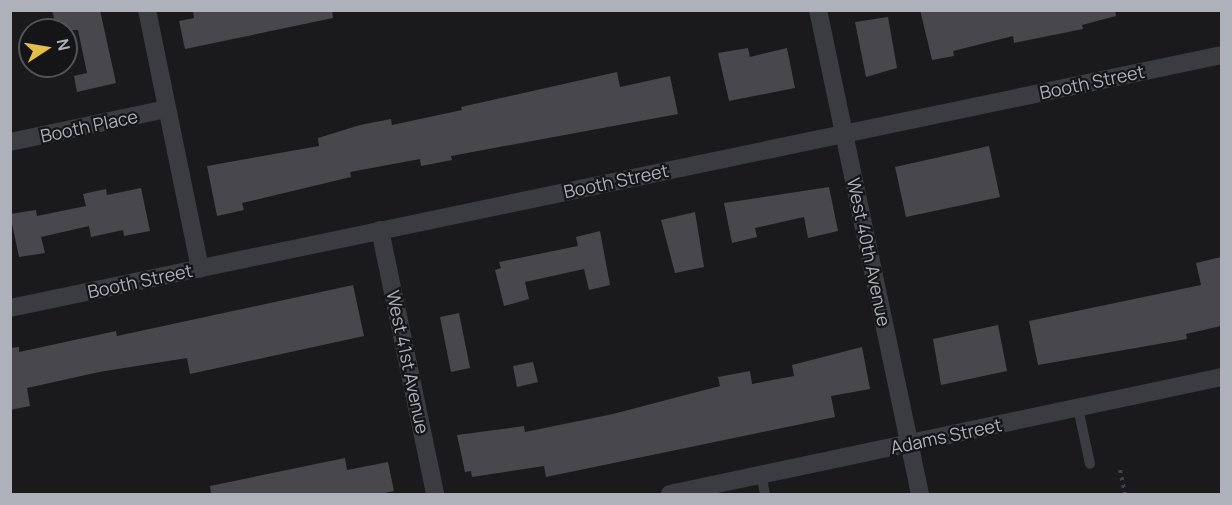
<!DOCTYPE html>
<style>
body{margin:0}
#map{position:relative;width:1232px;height:505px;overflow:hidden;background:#1a1a1c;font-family:Manrope,sans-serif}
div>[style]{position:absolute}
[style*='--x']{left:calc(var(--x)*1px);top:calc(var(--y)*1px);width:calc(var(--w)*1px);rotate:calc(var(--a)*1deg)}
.building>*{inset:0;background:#48474c}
.path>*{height:4px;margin-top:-2px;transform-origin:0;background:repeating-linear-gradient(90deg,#424348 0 3px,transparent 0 7.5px)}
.service>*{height:10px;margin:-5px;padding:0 5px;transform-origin:5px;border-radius:5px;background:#3b3c41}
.minor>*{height:18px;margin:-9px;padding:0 9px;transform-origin:9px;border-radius:9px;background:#3b3c41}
span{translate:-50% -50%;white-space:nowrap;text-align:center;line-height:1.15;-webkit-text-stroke:4.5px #151517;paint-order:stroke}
.street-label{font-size:18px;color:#aeb0ba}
.frame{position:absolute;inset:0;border:12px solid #aeb0ba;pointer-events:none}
.north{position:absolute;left:18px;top:18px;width:60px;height:60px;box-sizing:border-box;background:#151517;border:2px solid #525358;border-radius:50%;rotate:78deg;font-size:16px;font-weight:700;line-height:24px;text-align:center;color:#aeb0ba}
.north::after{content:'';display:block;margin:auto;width:21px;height:27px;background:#e3be4b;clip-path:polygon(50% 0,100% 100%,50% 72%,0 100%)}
</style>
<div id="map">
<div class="building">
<div style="clip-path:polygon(52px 10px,100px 10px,116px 83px,77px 92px,74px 76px,87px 73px,78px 30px,57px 30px)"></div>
<div style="clip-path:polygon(193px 10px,332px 10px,333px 18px,185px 49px,179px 21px,194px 18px)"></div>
<div style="clip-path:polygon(920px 10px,1115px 10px,1116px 16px,1082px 25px,1083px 29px,1014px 43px,1013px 36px,953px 51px,954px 56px,932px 60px)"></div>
<div style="clip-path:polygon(888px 17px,897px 68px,866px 77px,855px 22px)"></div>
<div style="clip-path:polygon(748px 48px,750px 57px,787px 48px,795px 88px,729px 101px,718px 53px)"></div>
<div style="clip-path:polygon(617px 72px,620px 87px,670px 76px,678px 114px,451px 156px,452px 160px,421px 166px,420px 159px,350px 172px,351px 177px,242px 203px,244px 210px,217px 216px,207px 166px,319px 146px,318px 138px,360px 125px,391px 119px,392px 125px,462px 110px,461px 107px)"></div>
<div style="clip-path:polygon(989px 146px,1000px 197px,906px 217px,895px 167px)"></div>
<div style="clip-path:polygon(829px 187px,838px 231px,808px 238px,804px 217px,755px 228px,757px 237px,732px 243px,724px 203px)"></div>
<div style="clip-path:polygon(141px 188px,150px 231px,124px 236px,123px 230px,91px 237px,89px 226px,41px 237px,45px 253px,19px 257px,10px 214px,36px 210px,37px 216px,86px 206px,83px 194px,106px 189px,107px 195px)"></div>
<div style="clip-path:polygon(695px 212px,704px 267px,675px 273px,661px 220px)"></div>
<div style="clip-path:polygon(600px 231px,610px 285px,589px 290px,584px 269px,525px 282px,529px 299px,504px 306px,495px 270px,501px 268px,499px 262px,578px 246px,576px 237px)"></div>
<div style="clip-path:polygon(1221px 257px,1221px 326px,1186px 334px,1187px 339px,1038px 365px,1029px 321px,1201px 285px,1196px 263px)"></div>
<div style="clip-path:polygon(353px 285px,364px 336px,190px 374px,187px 358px,99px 372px,27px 388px,30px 406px,10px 410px,10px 348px,19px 347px,19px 352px,116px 331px,117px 336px)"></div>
<div style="clip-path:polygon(459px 313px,470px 368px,451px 372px,440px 317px)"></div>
<div style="clip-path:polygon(998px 325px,1007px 371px,941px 385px,933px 339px)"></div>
<div style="clip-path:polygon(862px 347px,870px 389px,831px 396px,835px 417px,546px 477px,544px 466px,472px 477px,471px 471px,465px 472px,457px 435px,524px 426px,525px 432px,613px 414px,720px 386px,718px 377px,750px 371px,752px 384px,794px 376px,792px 365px)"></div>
<div style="clip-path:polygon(533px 362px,538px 382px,517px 387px,513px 366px)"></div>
<div style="clip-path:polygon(345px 458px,347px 470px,388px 462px,394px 491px,376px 495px,211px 495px,210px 486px)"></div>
</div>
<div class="path">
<div style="--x:1120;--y:470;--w:25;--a:78"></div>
</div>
<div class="service">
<div style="--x:1078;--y:408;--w:57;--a:77.9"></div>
<div style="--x:761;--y:475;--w:19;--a:78"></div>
</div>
<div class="minor">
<div style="--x:147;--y:10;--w:264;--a:78.4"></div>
<div style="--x:818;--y:10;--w:495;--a:78.1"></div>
<div style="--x:10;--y:142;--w:160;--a:-11.9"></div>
<div style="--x:380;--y:230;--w:270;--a:78.2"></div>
<div style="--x:10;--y:308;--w:1238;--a:-11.79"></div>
<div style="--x:670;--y:494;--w:564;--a:-11.97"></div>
</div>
<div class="street-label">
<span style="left:1092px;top:82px;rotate:-12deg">Booth Street</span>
<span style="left:89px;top:126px;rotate:-12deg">Booth Place</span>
<span style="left:616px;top:181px;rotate:-12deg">Booth Street</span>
<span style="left:869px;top:252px;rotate:78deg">West 40th Avenue</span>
<span style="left:140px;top:281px;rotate:-12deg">Booth Street</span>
<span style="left:408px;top:362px;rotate:78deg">West 41st Avenue</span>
<span style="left:946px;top:436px;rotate:-12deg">Adams Street</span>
</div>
<div class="frame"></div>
<div class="north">N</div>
</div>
